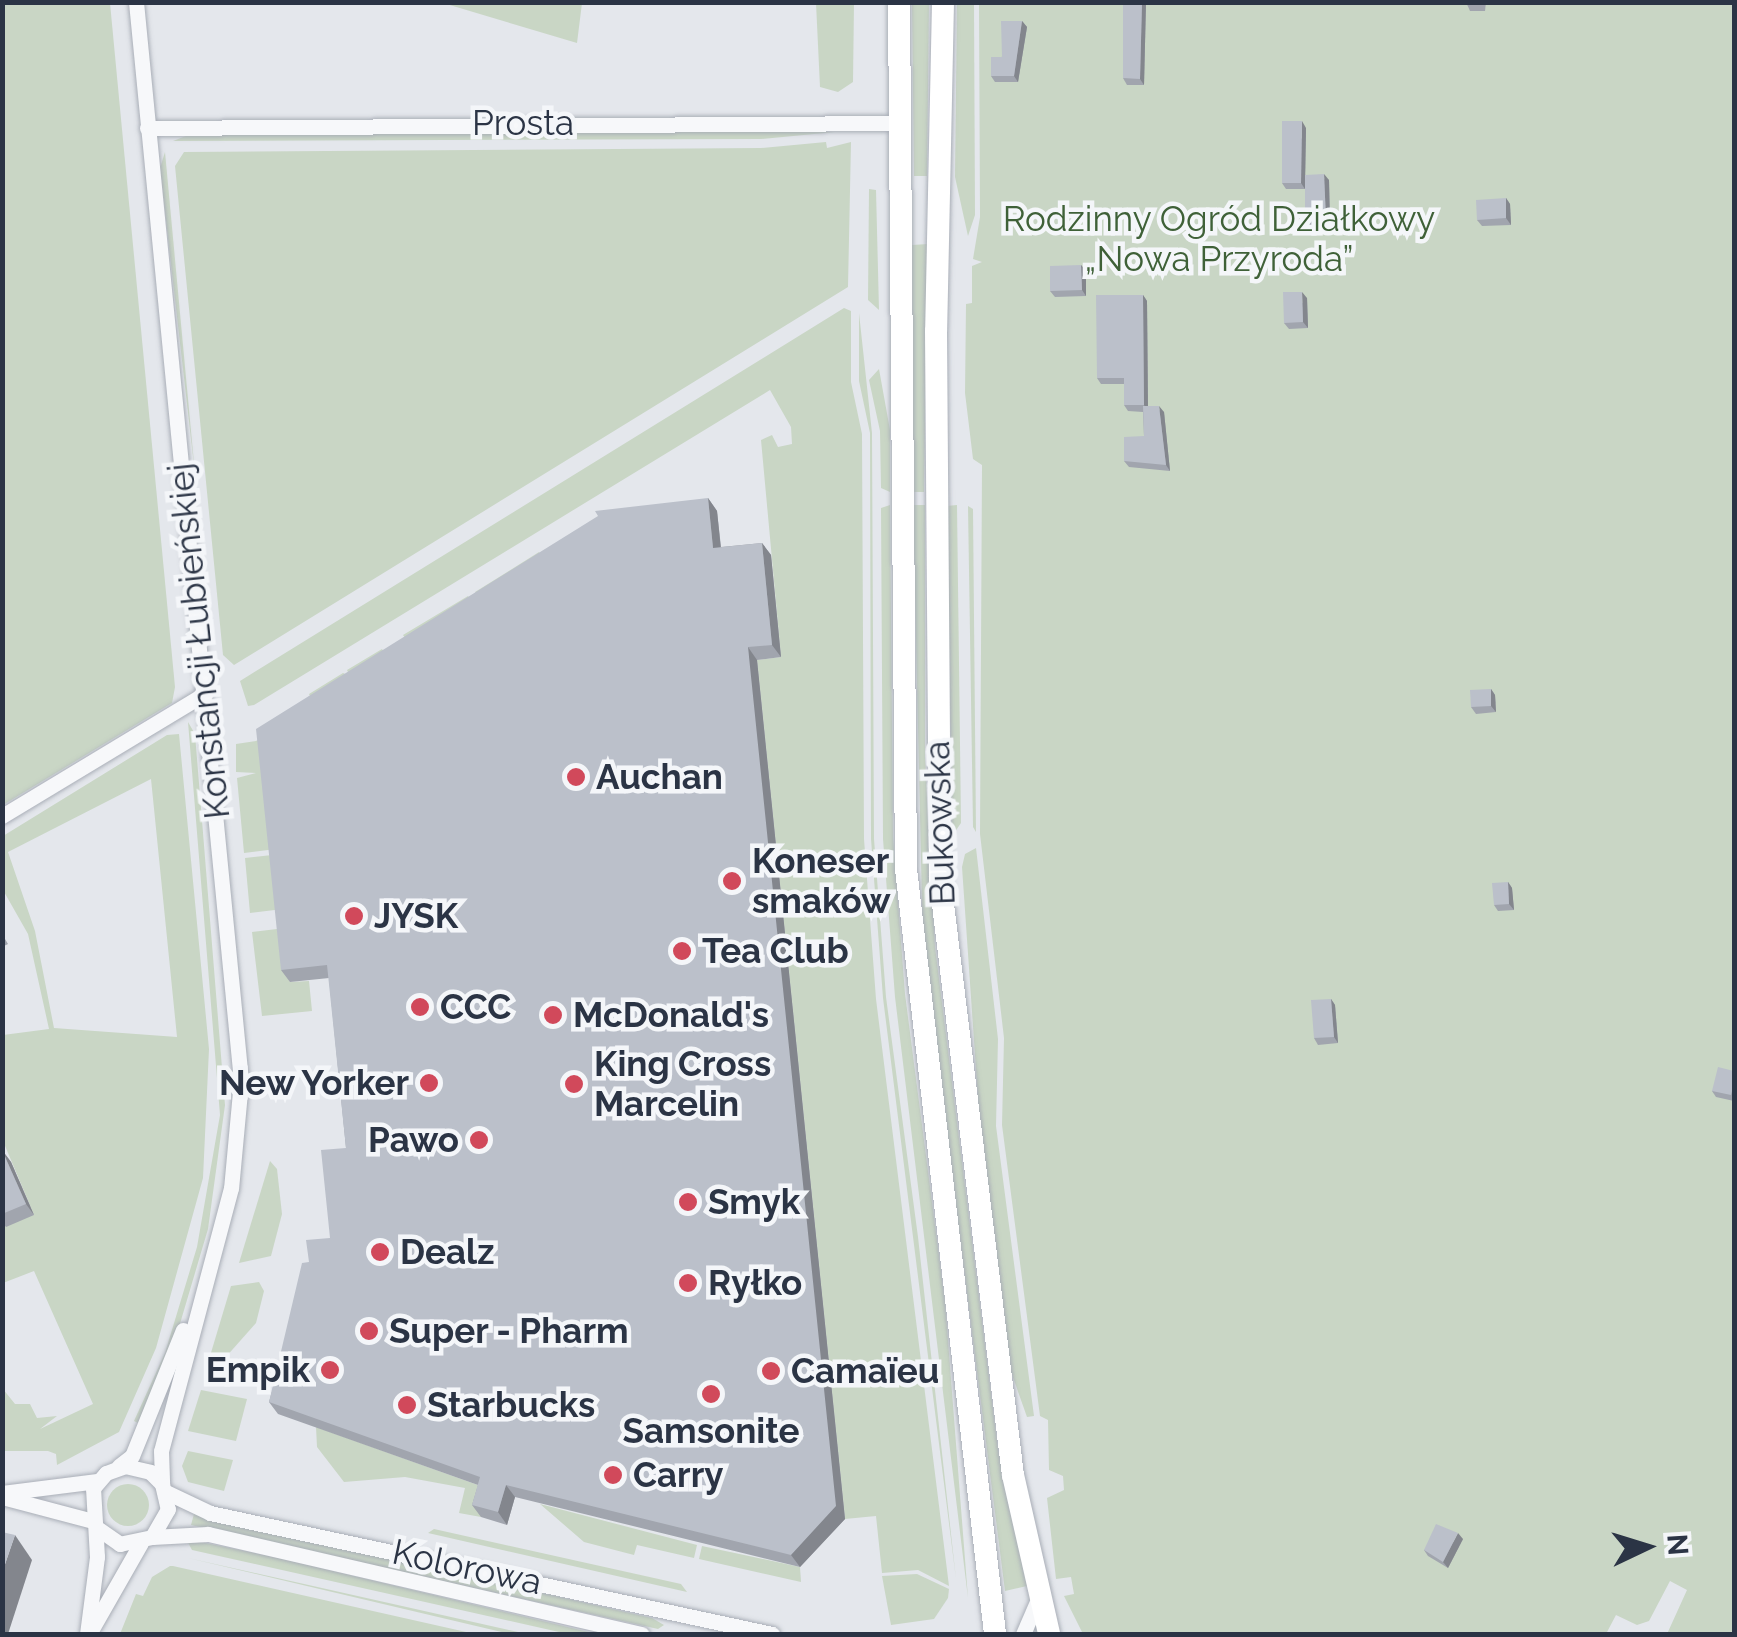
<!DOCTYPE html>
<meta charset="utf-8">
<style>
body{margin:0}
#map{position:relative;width:1737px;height:1637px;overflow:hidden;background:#e4e7ec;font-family:Raleway,sans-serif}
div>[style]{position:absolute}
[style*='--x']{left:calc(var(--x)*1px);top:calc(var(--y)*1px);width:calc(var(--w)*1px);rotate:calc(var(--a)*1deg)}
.green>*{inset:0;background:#c9d6c5}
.round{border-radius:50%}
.roads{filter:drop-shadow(0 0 2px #a9aeb7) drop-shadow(0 0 2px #a9aeb7)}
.street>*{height:15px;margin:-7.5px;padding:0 7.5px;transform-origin:7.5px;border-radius:7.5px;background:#f7f8fa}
.secondary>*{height:22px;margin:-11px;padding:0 11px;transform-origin:11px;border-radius:11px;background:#fff}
.wall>*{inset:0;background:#a1a5ae}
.shaded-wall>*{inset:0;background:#83868d}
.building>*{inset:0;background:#bbc0ca}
.dots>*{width:28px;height:28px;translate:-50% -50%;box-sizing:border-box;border:5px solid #f4f6f9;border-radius:50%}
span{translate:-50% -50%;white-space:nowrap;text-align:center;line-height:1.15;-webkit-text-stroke:9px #f4f6f9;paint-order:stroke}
.street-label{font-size:35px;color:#2b3445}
.park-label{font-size:35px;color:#3f6138}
.poi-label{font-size:35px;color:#2b3445;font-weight:700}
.left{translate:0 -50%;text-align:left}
.right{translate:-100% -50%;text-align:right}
.frame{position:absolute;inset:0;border:5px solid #2b3445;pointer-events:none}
.north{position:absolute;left:1597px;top:1497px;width:100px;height:100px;-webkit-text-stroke:8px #f4f6f9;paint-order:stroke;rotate:86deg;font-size:28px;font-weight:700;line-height:40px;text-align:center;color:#2b3445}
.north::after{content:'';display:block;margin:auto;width:35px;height:45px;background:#2b3445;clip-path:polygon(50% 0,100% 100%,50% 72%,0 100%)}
</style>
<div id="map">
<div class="green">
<div style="clip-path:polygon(2px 3px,110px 3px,175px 687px,172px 703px,3px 805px)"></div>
<div style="clip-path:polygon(443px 3px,582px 3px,577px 43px)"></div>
<div style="clip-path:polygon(816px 3px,854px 3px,853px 82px,838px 92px,820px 87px)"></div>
<div style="clip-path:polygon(912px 3px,929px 3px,927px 176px,914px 176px)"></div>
<div style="clip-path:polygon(957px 3px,974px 3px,975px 215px,968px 236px,955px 177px)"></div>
<div style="clip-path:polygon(979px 3px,1734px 3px,1734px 1634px,1667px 1634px,1687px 1590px,1670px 1581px,1649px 1621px,1637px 1625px,1616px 1615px,1606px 1634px,1083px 1634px,1064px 1596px,1074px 1594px,1071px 1577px,1056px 1579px,1047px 1498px,1064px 1490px,1063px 1476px,1049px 1470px,1048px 1420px,1040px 1416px,1002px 1125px,1004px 1038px,980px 834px,982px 465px,973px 459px,965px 393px,966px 304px,972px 303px,972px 266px,982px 262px,973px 259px,980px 217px)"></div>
<div style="clip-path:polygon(196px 132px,835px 132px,761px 139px,173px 141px)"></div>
<div style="clip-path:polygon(826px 142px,827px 148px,851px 142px,848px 287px,234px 665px,223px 655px,175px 166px,184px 152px,761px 148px)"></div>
<div style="clip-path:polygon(165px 152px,195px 474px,160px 168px)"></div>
<div style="clip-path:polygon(869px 189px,876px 190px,879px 310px,868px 300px)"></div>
<div style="clip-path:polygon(928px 244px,924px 492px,913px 492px,912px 245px)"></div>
<div style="clip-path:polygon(844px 308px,851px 311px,851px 382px,862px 434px,864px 839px,876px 999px,949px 1586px,918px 1570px,882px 1573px,876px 1516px,845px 1519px,757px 660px,781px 657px,761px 440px,772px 435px,778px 447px,792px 444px,791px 427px,770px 390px,254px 705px,248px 706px,240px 681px)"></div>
<div style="clip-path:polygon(859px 313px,872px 433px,874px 839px,886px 997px,918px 1237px,956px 1579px,883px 998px,871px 839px,870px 433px,859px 381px)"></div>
<div style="clip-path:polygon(879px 369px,890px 430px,890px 492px,881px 488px,880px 431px,869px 380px)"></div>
<div style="clip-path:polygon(890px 505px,893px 837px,905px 994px,945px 1302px,968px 1598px,895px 997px,883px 839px,881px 508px)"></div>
<div style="clip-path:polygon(913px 505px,925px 505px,925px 756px,935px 947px,998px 1449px,1027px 1586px,1005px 1591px,923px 948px)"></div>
<div style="clip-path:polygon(957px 505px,961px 823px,952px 836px,947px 506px)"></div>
<div style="clip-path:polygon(968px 506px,973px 509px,976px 832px,973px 827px)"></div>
<div style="clip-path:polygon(539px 552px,544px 560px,276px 849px,244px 853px,237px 778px,256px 773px,236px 772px,236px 744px,256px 741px,314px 704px,309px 694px,343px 673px,350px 676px,347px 670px,382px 649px,388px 658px,409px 644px,403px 635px,468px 596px,472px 602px,479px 598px,475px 592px)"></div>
<div style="clip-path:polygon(188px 722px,195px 734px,225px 1105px,208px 1229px,171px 1354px,140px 1424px,134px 1421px,165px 1353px,197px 1247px,220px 1115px)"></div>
<div style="clip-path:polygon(evenodd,179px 734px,209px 1049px,203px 1178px,156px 1348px,119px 1432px,57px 1465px,56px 1454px,48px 1451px,3px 1451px,3px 1389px,15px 1404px,30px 1404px,37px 1418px,57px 1416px,40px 1429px,93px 1404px,34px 1271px,3px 1283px,2px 1218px,34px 1215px,3px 1141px,3px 1035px,49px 1029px,28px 934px,3px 890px,3px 836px,167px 735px,179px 734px,151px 779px,177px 1037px,54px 1028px,35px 931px,8px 852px,151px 779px)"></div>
<div style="clip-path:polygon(976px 848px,998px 1039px,996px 1126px,1034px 1416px,1027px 1417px,1010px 1369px,981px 1142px,962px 867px,965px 854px)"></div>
<div style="clip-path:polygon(272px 855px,283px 909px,250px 913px,245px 858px)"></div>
<div style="clip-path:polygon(277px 929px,290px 982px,309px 981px,312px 1011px,262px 1016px,252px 932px)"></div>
<div style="clip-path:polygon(270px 1161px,277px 1169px,282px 1214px,271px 1256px,239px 1263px)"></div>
<div style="clip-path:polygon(259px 1282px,264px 1291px,256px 1323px,217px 1367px,210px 1356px,231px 1286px)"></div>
<div style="clip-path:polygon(201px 1390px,247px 1399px,236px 1441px,188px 1431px)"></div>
<div style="clip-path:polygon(316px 1427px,489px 1489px,481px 1517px,459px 1513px,465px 1488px,405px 1477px,344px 1482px,317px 1447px)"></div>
<div style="clip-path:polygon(188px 1451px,233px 1460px,224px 1491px,188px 1482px,182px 1466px)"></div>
<div class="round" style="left:107px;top:1484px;width:42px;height:42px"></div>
<div style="clip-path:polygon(540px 1504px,697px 1545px,694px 1558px,637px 1545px,634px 1555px,584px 1542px)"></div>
<div style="clip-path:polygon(194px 1514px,652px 1618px,664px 1625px,658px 1629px,191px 1525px)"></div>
<div style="clip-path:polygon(434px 1529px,681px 1584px,687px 1592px,428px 1533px)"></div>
<div style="clip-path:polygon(186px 1539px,274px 1557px,597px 1634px,568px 1634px,192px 1550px)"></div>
<div style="clip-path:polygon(702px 1546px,800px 1567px,801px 1582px,699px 1559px)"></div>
<div style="clip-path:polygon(188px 1558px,527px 1634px,510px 1634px)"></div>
<div style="clip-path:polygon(170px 1566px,173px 1566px,475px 1634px,120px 1634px,136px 1594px,143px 1596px,152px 1577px)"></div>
<div style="clip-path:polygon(917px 1574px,949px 1589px,948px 1598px,934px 1619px,891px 1625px,882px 1576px)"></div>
</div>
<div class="roads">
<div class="street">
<div style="--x:136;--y:2;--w:1084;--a:84.44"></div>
<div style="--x:241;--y:1081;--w:107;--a:95.3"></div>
<div style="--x:231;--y:1188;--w:272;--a:104.9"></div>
<div style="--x:161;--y:1451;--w:33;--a:88"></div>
<div style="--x:147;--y:128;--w:753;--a:-0.38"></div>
<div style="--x:2;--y:816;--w:238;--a:-31.1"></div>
<div style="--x:119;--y:1466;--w:16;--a:-38"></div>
<div style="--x:132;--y:1456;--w:136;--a:-68"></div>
<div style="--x:166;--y:1492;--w:49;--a:25.5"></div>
<div style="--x:210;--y:1513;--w:575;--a:12.15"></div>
<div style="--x:2;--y:1493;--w:96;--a:-7.2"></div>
<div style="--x:2;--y:1497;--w:94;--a:14.8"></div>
<div style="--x:152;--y:1537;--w:56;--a:-3.1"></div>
<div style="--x:208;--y:1534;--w:445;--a:13"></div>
<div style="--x:87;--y:1634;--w:78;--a:-82.6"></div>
<div style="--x:97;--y:1557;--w:69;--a:-93.3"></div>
<div style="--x:93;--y:1488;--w:20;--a:-49"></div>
<div style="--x:106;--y:1473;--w:20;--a:-20"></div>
<div style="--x:125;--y:1466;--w:26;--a:13"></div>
<div style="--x:150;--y:1472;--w:17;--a:45"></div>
<div style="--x:162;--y:1484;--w:26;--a:77"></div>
<div style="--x:168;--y:1509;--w:32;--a:120"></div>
<div style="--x:152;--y:1537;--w:33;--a:168"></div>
<div style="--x:120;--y:1544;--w:29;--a:-145"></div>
<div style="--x:89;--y:1634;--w:105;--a:-60.3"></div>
<div style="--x:1023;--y:1634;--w:40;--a:-66.6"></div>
</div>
<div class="secondary">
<div style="--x:899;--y:2;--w:867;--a:89.54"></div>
<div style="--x:906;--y:869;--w:770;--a:83.36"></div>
<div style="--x:943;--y:2;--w:329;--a:91.2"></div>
<div style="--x:936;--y:331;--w:549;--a:89.58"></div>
<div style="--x:940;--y:880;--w:599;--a:83.01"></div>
<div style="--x:1013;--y:1475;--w:163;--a:77.2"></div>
</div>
</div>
<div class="wall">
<div style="clip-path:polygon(1123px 2px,1146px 2px,1144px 85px,1127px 85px,1123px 78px)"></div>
<div style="clip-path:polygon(1466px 2px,1486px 2px,1485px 11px,1470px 11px)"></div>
<div style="clip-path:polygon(1022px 21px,1027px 27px,1018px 82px,995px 82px,991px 76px)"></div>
<div style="clip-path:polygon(1306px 128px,1305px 175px,1329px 180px,1330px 225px,1310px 225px,1305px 219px,1305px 189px,1286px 189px,1282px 183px)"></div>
<div style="clip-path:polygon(1506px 198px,1510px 204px,1511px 225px,1482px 226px,1477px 220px)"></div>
<div style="clip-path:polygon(1081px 265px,1086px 271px,1086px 296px,1055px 297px,1050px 291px)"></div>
<div style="clip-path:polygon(1143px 295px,1147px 301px,1148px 406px,1164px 412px,1170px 471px,1129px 467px,1124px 461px,1144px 436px,1143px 412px,1128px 411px,1124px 405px,1124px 384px,1101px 384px,1097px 378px)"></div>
<div style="clip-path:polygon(1307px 298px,1308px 328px,1289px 329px,1284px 323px)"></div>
<div style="clip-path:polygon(708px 498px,717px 511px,721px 547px,762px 543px,771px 555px,781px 657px,757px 660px,845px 1519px,800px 1567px,515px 1497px,507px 1525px,481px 1517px,472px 1505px,478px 1485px,278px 1414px,269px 1402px,309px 1262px,330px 1238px,346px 1148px,329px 978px,290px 982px,281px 970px)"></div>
<div style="clip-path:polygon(1491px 689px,1495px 695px,1496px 712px,1476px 714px,1471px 707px)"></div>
<div style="clip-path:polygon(1508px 882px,1512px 888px,1514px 910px,1498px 911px,1494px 905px)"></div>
<div style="clip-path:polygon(2px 934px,8px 944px,2px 947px)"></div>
<div style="clip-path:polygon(1331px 999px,1335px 1005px,1338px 1043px,1318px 1045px,1314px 1038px)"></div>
<div style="clip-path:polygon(1734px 1071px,1734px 1101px,1716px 1097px,1712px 1091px)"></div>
<div style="clip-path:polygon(2px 1150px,11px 1162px,34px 1215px,6px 1227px,2px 1222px)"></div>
<div style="clip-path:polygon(1463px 1539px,1448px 1568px,1428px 1556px,1424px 1550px)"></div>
</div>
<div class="shaded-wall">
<div style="clip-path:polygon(1142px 2px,1146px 2px,1144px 85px,1140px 79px)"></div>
<div style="clip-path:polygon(1022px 21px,1027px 27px,1018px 82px,1014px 76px)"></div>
<div style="clip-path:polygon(1302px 121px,1306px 128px,1305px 189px,1301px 183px)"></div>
<div style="clip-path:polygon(1324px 174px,1329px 180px,1330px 225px,1326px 219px)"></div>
<div style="clip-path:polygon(1506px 198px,1510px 204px,1511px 225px,1506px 218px)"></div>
<div style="clip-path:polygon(1081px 265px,1086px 271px,1086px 296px,1082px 290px)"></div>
<div style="clip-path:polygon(1302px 292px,1307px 298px,1308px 328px,1303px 322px)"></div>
<div style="clip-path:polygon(1143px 295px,1147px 301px,1148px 412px,1144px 405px)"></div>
<div style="clip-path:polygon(1159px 406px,1164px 412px,1170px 471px,1166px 465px)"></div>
<div style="clip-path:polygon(708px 498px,717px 511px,722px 560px,713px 548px)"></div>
<div style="clip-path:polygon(762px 543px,771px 555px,781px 657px,772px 645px)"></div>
<div style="clip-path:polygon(748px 647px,757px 660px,845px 1519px,800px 1567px,791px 1555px)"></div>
<div style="clip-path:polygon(1491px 689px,1495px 695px,1496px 712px,1491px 706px)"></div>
<div style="clip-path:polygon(1508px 882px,1512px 888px,1514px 910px,1509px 904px)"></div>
<div style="clip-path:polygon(1331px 999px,1335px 1005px,1338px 1043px,1334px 1037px)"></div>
<div style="clip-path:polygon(2px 1150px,11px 1162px,34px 1215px,26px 1204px)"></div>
<div style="clip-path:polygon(506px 1485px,515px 1497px,507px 1525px,498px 1512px)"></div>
<div style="clip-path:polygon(1458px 1533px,1463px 1539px,1448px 1568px,1443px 1562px)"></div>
<div style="clip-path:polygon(15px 1535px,32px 1560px,8px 1634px,2px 1634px,2px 1573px)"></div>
</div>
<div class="building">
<div style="clip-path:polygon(1123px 2px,1142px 2px,1140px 79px,1123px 78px)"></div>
<div style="clip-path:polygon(1466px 2px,1481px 2px,1481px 5px,1466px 5px)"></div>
<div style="clip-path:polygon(1001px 21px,1022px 21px,1014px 76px,991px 76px,991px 57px,1002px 57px)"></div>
<div style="clip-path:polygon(1282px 121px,1302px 121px,1301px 183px,1282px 183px)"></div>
<div style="clip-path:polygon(1324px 174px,1326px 219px,1305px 219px,1305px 175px)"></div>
<div style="clip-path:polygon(1506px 198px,1506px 218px,1477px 220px,1476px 200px)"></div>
<div style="clip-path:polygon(1081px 265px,1082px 290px,1050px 291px,1050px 266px)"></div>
<div style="clip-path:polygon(1283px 292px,1302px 292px,1303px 322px,1284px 323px)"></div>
<div style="clip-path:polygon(1096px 295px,1143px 295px,1144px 405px,1124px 405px,1124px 378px,1097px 378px)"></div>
<div style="clip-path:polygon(1143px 406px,1159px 406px,1166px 465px,1124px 461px,1124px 437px,1144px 436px)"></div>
<div style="clip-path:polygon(708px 498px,713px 548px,762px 543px,772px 645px,748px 647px,836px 1506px,791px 1555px,506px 1485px,498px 1512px,472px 1505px,480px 1477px,269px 1402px,302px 1263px,309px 1262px,306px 1240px,330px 1238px,321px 1150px,346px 1148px,327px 965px,281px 970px,256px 729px,598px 516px,595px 511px)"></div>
<div style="clip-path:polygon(1491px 689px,1491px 706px,1471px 707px,1470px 690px)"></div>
<div style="clip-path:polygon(1508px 882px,1509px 904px,1494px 905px,1492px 883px)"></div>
<div style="clip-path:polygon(1331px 999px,1334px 1037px,1314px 1038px,1311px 1000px)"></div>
<div style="clip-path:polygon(1718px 1067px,1734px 1071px,1734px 1083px,1731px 1095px,1712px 1091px)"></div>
<div style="clip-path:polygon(2px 1150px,26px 1204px,2px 1214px)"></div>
<div style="clip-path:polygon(1436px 1524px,1458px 1533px,1443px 1562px,1424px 1550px)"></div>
<div style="clip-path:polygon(2px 1532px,15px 1535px,2px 1573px)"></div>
</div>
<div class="dots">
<div style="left:576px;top:777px;background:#d1495b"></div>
<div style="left:732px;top:881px;background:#d1495b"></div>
<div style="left:354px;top:916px;background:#d1495b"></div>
<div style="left:682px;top:951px;background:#d1495b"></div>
<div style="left:420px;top:1007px;background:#d1495b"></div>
<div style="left:553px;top:1015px;background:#d1495b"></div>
<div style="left:429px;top:1083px;background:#d1495b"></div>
<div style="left:574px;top:1084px;background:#d1495b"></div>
<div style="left:479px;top:1140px;background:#d1495b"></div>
<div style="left:688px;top:1202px;background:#d1495b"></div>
<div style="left:380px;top:1252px;background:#d1495b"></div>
<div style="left:688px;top:1283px;background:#d1495b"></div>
<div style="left:369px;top:1331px;background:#d1495b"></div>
<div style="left:330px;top:1370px;background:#d1495b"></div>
<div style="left:771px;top:1371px;background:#d1495b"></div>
<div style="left:711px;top:1394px;background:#d1495b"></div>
<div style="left:407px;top:1405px;background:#d1495b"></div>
<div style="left:613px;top:1475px;background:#d1495b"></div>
</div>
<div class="street-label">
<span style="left:523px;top:123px">Prosta</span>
<span style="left:199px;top:641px;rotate:-96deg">Konstancji Łubieńskiej</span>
<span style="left:940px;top:823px;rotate:-92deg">Bukowska</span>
<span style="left:467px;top:1567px;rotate:12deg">Kolorowa</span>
</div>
<div class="park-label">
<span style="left:1219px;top:239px">Rodzinny Ogród Działkowy<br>„Nowa Przyroda”</span>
</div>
<div class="poi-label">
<span class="left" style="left:596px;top:777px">Auchan</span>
<span class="left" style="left:752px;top:881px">Koneser<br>smaków</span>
<span class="left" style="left:374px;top:916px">JYSK</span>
<span class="left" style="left:702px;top:951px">Tea Club</span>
<span class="left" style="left:440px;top:1007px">CCC</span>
<span class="left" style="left:573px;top:1015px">McDonald's</span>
<span class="left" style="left:594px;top:1084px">King Cross<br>Marcelin</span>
<span class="right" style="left:409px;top:1083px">New Yorker</span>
<span class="right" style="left:459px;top:1140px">Pawo</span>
<span class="left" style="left:708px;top:1202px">Smyk</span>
<span class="left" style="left:400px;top:1252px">Dealz</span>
<span class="left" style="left:708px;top:1283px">Ryłko</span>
<span class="left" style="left:389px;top:1331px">Super - Pharm</span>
<span class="right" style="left:310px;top:1370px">Empik</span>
<span class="left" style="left:791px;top:1371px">Camaïeu</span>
<span class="left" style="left:427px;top:1405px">Starbucks</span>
<span style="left:711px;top:1431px">Samsonite</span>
<span class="left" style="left:633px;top:1475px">Carry</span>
</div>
<div class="frame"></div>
<div class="north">N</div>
</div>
